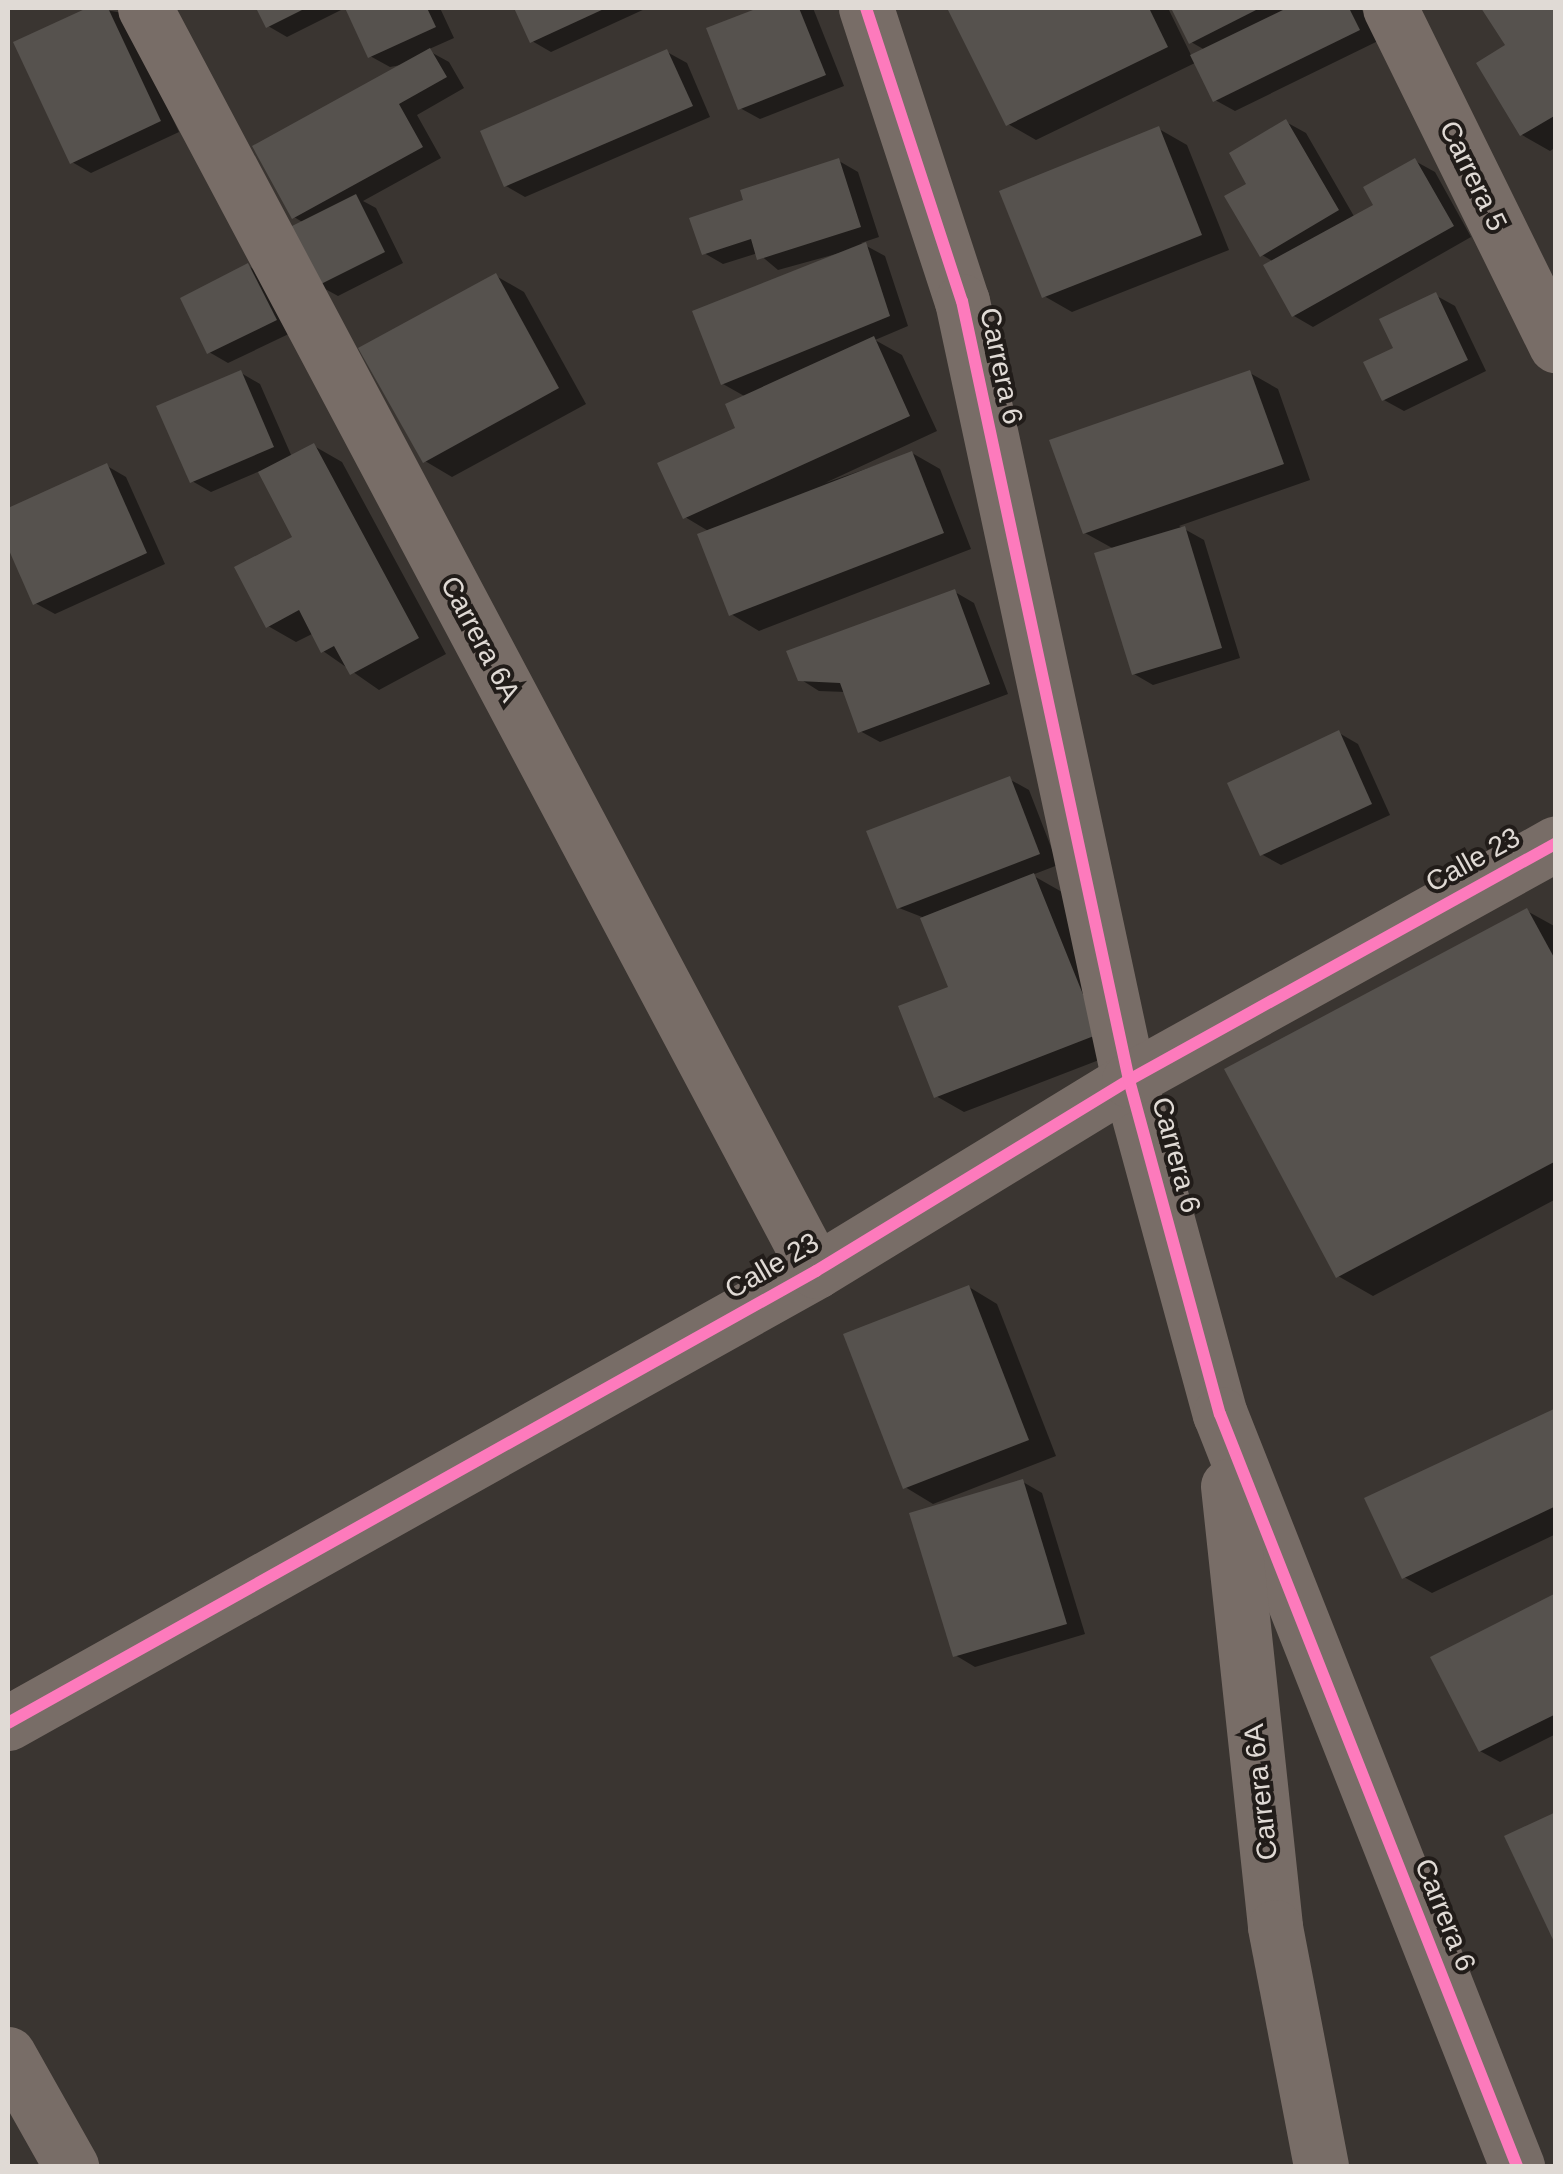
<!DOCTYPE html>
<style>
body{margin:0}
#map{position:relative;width:1563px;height:2174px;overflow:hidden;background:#3a3531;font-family:Arial,sans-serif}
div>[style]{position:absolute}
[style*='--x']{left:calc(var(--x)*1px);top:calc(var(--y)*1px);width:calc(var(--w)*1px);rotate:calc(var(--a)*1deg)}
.shadow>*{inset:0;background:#0007}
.building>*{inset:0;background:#56524e}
.minor>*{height:55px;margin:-27.5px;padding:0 27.5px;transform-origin:27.5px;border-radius:27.5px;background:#786d67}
.cycleway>*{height:12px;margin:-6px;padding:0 6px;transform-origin:6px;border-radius:6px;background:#fd7abc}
span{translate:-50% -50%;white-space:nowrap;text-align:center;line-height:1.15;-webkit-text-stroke:8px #211c19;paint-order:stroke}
.street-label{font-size:28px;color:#e0dad5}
.frame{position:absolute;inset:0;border:10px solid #e0dad5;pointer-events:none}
</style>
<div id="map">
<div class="shadow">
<div style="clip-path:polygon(93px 8px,123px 13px,179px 132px,91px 173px,72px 162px,17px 43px)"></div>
<div style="clip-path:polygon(259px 8px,345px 8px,287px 37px,268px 26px)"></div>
<div style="clip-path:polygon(348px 8px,440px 8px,454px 38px,427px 50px,449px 62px,464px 88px,417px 115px,441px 158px,363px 201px,376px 208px,403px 263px,338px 296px,318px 285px,304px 223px,294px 217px,407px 64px,390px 67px,370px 56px)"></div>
<div style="clip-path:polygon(517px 8px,647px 8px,551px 52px,532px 41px)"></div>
<div style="clip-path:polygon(765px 8px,813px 8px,844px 86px,760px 119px,740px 108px,709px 30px)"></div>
<div style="clip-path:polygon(950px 8px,1168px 8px,1192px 57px,1205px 50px,1191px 42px,1173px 8px,1361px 8px,1378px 41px,1235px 111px,1215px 100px,1197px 62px,1036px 140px,1008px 124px)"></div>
<div style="clip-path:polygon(1484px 8px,1556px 8px,1556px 147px,1550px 151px,1522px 135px,1508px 46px)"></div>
<div style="clip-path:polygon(667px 52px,687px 63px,710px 117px,525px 197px,506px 186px)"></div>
<div style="clip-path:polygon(1286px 122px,1306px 133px,1355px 218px,1376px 206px,1415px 161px,1435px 172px,1471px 237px,1313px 327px,1294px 316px,1274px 262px,1262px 255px,1250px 185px)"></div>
<div style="clip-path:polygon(1159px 129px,1187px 145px,1229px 250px,1072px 312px,1044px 296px)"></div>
<div style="clip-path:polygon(839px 161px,858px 172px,879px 237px,861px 243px,885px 256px,908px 326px,875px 340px,902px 355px,937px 431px,825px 483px,912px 453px,940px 469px,971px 549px,759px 631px,731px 614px,710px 532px,685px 517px,739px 429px,746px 397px,723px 384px,854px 249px,778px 270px,758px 253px,723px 264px,704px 253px,747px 202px)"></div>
<div style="clip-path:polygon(248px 266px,267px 277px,295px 331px,228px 363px,209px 352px)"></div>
<div style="clip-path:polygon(496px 276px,524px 292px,586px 404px,452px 477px,425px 461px)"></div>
<div style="clip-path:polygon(1435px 295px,1455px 306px,1486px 371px,1404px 411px,1384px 400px,1396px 350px)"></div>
<div style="clip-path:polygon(241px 373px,260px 384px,292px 457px,314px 446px,342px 462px,446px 654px,379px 690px,323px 651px,314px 633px,296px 642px,268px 626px,295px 538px,260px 471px,211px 492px,192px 481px)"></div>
<div style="clip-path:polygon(1250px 373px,1278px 389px,1310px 480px,1179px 526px,1204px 540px,1240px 658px,1153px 685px,1134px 674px,1114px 549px,1085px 533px)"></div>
<div style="clip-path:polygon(107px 466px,126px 477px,165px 564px,55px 614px,35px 603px,8px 542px,8px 511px)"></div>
<div style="clip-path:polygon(955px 592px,974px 603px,1008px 694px,880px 742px,860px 731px,846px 692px,819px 691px,800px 679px)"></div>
<div style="clip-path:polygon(1339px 733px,1358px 744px,1390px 815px,1281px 865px,1261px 854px)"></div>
<div style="clip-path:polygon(1009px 779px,1029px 790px,1058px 865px,1032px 875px,1062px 892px,1125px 1050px,964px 1112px,936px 1096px,952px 988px,922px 917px,899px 908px)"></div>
<div style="clip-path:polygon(1527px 911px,1556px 927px,1556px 1199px,1373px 1296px,1338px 1276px)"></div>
<div style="clip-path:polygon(969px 1287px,997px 1304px,1056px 1456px,933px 1504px,905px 1487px)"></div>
<div style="clip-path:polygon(1556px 1411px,1556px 1534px,1432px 1593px,1404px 1577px)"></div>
<div style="clip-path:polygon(1023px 1482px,1042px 1493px,1085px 1634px,975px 1667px,955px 1655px)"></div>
<div style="clip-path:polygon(1556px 1596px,1556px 1734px,1500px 1762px,1480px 1751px)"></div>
</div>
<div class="building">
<div style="clip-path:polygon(87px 8px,108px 8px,161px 121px,70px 164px,13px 42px)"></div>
<div style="clip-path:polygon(256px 8px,306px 8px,266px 28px)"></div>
<div style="clip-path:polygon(345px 8px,427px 8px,436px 27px,368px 58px)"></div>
<div style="clip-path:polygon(514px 8px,606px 8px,530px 43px)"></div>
<div style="clip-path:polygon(758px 8px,799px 8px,826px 75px,738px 110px,706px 28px)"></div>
<div style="clip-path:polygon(947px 8px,1149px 8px,1168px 47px,1006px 126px)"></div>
<div style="clip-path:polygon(1171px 8px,1260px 8px,1189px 44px)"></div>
<div style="clip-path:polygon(1287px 8px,1349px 8px,1360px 30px,1213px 102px,1190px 55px)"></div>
<div style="clip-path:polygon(1481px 8px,1556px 8px,1556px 115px,1520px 136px,1476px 63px,1505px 45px)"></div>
<div style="clip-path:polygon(430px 48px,447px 77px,399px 104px,423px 147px,292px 219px,252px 146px)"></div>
<div style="clip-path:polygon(667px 49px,693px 106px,504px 187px,480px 131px)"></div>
<div style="clip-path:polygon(1286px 119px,1339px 210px,1260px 257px,1224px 196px,1246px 184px,1229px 153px)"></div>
<div style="clip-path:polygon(1159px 126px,1202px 235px,1042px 298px,999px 191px)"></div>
<div style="clip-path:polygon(839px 158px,861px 227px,757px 260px,751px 239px,702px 255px,689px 218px,743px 200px,740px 190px)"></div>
<div style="clip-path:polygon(1415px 158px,1454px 226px,1292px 317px,1263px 265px,1373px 205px,1363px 187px)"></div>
<div style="clip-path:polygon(356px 194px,385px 252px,317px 286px,288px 228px)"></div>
<div style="clip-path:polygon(866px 242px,890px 316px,721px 385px,692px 311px)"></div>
<div style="clip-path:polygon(248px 263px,277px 320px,207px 354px,180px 298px)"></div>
<div style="clip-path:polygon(496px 273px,559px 388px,423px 463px,358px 348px)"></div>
<div style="clip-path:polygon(1436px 292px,1468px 360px,1382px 401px,1363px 362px,1393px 348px,1379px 319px)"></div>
<div style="clip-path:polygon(874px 336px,910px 416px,683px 519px,657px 463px,735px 428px,725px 404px)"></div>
<div style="clip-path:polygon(241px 370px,274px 447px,190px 483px,156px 406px)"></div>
<div style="clip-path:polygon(1250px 370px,1284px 464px,1083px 534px,1049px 440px)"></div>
<div style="clip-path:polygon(314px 443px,419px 638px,350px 675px,334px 646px,321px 653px,299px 610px,266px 628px,234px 567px,292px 537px,258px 472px)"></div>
<div style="clip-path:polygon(912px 451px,944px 533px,729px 616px,697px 534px)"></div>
<div style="clip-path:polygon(107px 463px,147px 553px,33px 605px,8px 548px,8px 508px)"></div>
<div style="clip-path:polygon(1185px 526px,1222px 648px,1132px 675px,1094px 553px)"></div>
<div style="clip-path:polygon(955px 589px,990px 684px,858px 733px,840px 683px,798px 681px,786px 651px)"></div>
<div style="clip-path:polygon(1339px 730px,1372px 804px,1260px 856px,1227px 783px)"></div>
<div style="clip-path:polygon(1010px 776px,1040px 854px,897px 909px,866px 831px)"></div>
<div style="clip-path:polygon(1034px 873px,1099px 1034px,934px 1098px,898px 1006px,948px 987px,920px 918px)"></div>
<div style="clip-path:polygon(1527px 908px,1556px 961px,1556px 1161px,1336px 1278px,1224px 1069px)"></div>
<div style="clip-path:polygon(969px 1285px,1029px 1440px,903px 1489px,843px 1334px)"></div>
<div style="clip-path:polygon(1556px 1408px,1556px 1506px,1402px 1579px,1364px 1498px)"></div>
<div style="clip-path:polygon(1023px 1479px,1067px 1624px,953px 1657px,909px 1513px)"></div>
<div style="clip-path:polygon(1556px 1593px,1556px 1714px,1479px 1752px,1430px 1657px)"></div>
<div style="clip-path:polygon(1556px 1812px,1556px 1946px,1504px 1836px)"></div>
</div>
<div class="minor">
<div style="--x:145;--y:8;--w:1430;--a:62.02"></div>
<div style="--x:866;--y:8;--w:308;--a:71.9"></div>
<div style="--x:962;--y:301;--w:797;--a:77.9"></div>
<div style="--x:1129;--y:1080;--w:346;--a:74.8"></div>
<div style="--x:1220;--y:1414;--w:809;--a:68.45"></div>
<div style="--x:1390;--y:8;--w:376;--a:63.8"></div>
<div style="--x:1228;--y:1486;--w:443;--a:83.9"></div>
<div style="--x:1275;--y:1927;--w:243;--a:79.1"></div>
<div style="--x:8;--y:1723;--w:926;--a:-29.22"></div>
<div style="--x:816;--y:1271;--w:367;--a:-31.4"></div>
<div style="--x:1129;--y:1080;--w:488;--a:-29"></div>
<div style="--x:8;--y:2054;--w:129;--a:60.6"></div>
</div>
<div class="cycleway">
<div style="--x:866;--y:8;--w:308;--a:71.9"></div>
<div style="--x:962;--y:301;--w:797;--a:77.9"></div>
<div style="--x:1129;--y:1080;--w:346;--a:74.8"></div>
<div style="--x:1220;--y:1414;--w:809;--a:68.45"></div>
<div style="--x:8;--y:1723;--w:926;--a:-29.22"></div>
<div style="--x:816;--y:1271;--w:367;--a:-31.4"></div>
<div style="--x:1129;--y:1080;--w:488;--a:-29"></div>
</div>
<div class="street-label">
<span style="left:1473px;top:176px;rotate:64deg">Carrera 5</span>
<span style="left:1001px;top:366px;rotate:78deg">Carrera 6</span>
<span style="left:480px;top:639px;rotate:62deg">Carrera 6A</span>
<span style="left:1473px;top:860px;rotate:-29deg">Calle 23</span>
<span style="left:1176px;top:1155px;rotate:75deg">Carrera 6</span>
<span style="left:772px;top:1266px;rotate:-30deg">Calle 23</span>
<span style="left:1261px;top:1792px;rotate:-96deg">Carrera 6A</span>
<span style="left:1445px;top:1915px;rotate:68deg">Carrera 6</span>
</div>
<div class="frame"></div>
</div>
